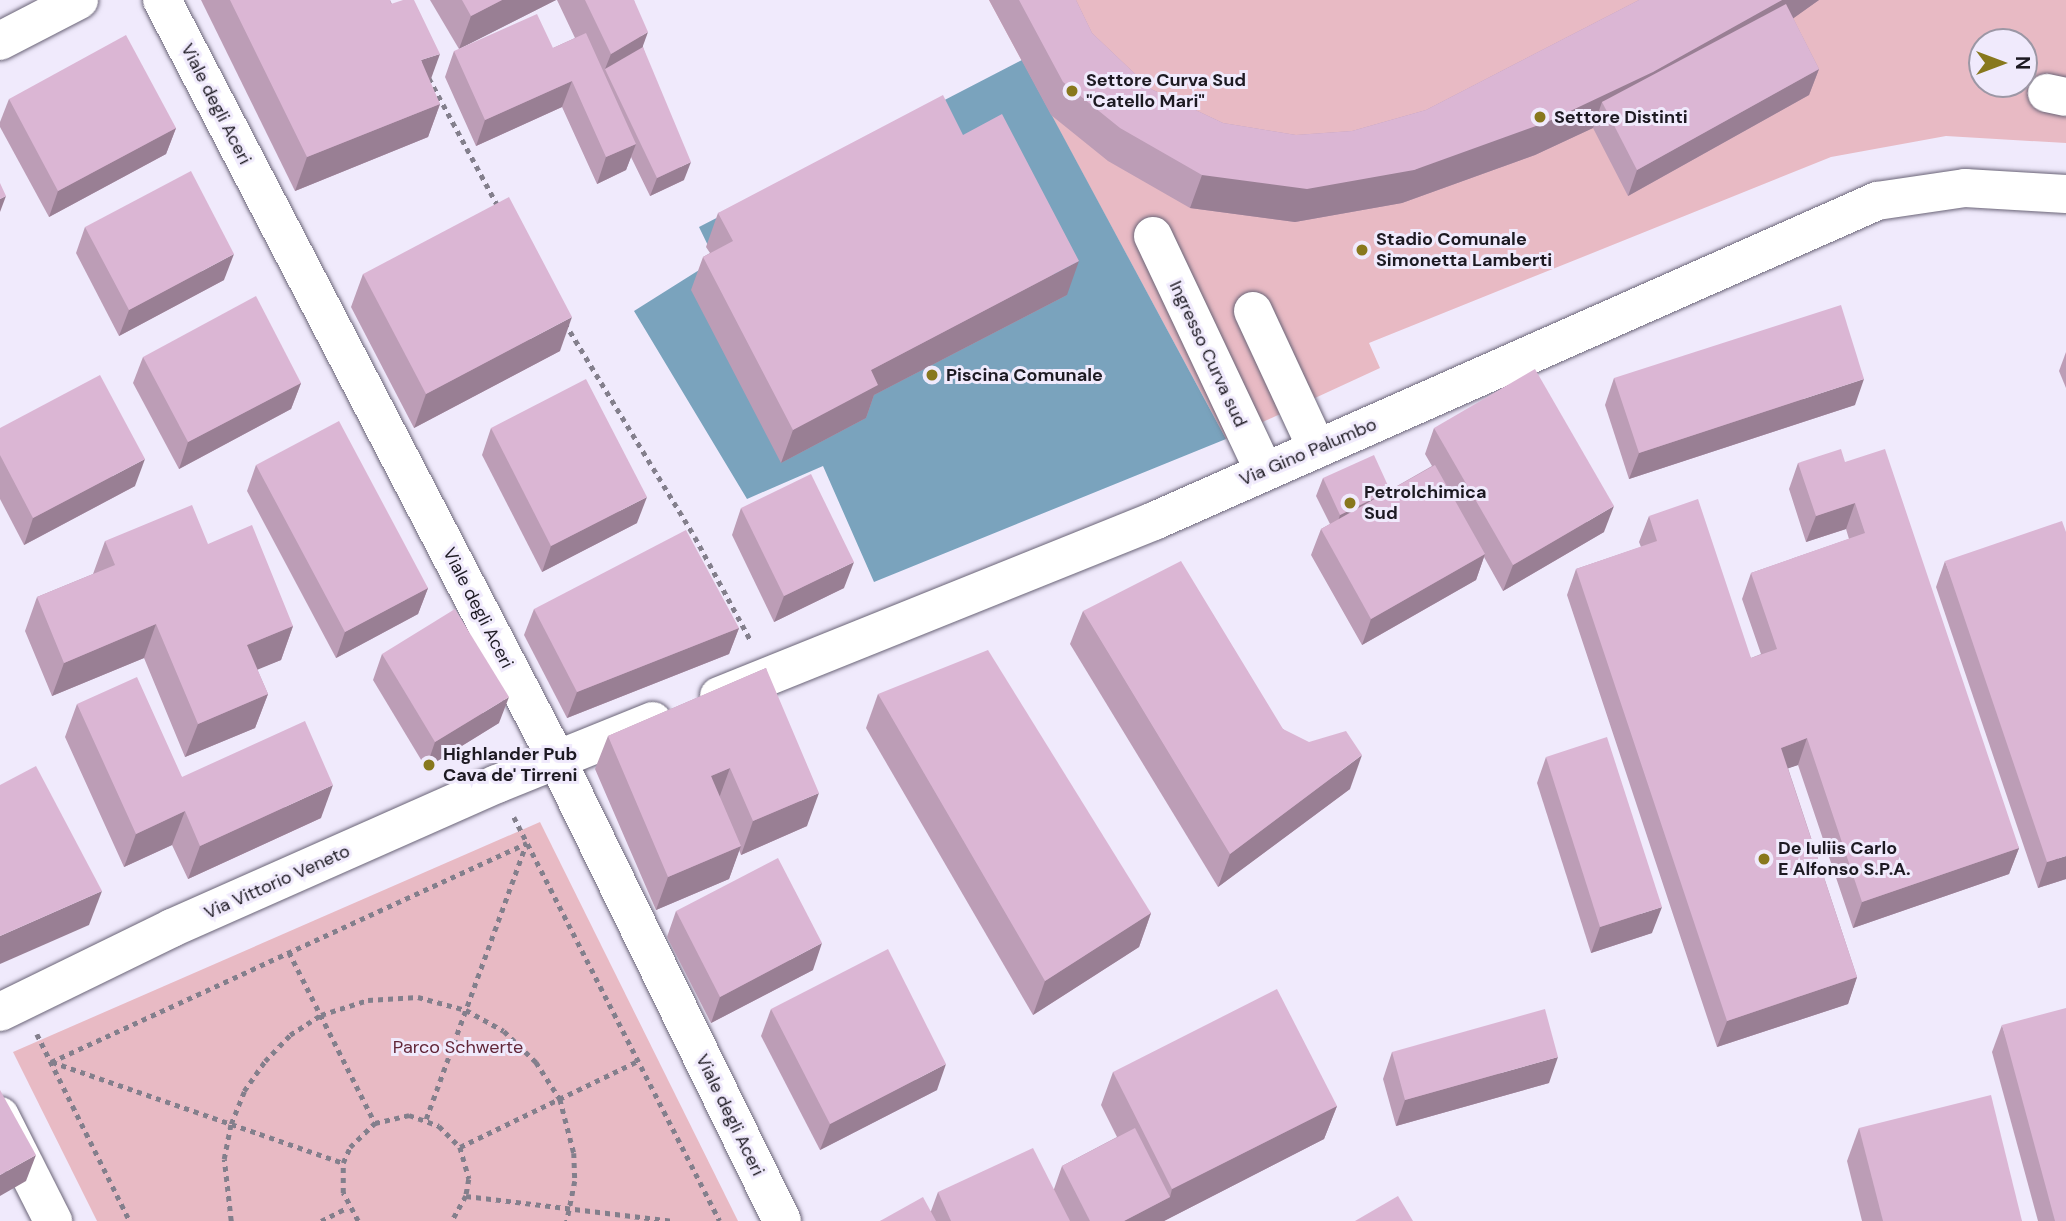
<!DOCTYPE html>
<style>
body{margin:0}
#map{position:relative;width:2066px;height:1221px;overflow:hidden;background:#f0eafc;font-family:"DM Sans",sans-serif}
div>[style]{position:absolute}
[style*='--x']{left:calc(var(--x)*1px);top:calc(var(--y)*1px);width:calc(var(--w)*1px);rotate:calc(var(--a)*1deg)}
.green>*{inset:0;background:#e8bac4}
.water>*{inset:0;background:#7aa3bd}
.path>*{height:4.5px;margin-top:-2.25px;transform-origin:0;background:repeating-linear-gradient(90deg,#837f8c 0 5px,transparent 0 10px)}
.roads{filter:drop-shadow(0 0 2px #6a6477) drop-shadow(0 0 2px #6a6477)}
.minor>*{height:38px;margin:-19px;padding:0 19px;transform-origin:19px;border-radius:19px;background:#fff}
.wall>*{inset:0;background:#bc9db6}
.shaded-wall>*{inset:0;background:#997f94}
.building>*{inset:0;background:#dbb6d4}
.dots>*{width:19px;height:19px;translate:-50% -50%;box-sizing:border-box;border:4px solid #f0eafc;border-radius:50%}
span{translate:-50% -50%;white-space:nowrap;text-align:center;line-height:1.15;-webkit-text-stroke:6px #f0eafc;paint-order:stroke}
.poi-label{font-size:18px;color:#1d1a22;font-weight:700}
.left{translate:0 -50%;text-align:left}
.street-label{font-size:18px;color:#1d1a22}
.park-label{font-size:18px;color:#622638}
.north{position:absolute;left:1968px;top:28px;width:70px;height:70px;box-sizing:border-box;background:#f0eafc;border:2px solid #9c97a5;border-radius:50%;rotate:90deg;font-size:19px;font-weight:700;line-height:28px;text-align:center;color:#1d1a22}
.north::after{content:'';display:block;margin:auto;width:24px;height:32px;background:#88781d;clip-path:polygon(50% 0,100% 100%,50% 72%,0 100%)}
</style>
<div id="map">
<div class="green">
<div style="clip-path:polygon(evenodd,989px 0,2066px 0,2066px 143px,1946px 136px,1831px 157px,1369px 343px,1380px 368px,1226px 439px,989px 0,1982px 42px,2024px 42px,2024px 84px,1982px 84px,1982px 42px)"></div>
<div style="clip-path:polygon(540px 822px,738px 1221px,97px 1221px,13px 1052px)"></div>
</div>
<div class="water">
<div style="clip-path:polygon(1022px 60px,1226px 439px,874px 582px,823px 466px,747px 499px,634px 311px,715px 260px,699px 227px)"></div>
</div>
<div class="path">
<div style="--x:429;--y:78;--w:145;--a:61.7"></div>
<div style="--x:565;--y:323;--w:250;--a:58.7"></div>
<div style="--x:695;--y:537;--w:118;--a:61.7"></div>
<div style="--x:514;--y:817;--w:453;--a:63"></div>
<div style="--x:289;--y:952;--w:191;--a:63.3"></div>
<div style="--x:37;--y:1034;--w:209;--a:63.6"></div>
<div style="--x:51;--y:1062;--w:524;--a:-24.71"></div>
<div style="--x:52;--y:1062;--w:308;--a:19.1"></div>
<div style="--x:426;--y:1119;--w:293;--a:-70"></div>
<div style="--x:460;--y:1147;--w:198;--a:-25.8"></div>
<div style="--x:466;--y:1196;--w:209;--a:6.9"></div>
<div style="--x:231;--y:1221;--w:62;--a:-96.4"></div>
<div style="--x:224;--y:1159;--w:36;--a:-79"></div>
<div style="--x:231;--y:1124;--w:35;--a:-68"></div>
<div style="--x:244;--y:1091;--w:37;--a:-55"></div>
<div style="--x:265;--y:1061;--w:36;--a:-46"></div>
<div style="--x:290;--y:1035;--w:37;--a:-33"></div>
<div style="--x:321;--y:1015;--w:49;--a:-17.7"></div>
<div style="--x:368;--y:1000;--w:50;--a:-3.4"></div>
<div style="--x:418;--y:997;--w:50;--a:15.2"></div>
<div style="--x:466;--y:1010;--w:43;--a:28.9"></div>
<div style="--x:504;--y:1031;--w:45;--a:44.1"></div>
<div style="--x:536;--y:1062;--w:44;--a:57"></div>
<div style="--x:560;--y:1099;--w:56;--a:75.5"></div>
<div style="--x:574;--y:1153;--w:28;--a:88"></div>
<div style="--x:575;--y:1181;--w:41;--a:101.3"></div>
<div style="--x:321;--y:1221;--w:30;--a:-27"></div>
<div style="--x:358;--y:1221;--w:32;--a:-118"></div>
<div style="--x:343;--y:1193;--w:30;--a:-90"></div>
<div style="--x:343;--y:1163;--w:17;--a:-66"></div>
<div style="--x:350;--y:1147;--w:35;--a:-44"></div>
<div style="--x:375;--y:1123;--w:35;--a:-13"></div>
<div style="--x:409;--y:1115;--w:32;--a:20"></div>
<div style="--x:439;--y:1126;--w:30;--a:45"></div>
<div style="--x:460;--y:1147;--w:33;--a:74"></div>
<div style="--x:469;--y:1179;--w:17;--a:100"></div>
<div style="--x:466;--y:1196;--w:29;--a:119"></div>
</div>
<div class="roads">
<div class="minor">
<div style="--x:162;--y:0;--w:854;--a:62.54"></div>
<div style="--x:556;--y:758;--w:515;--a:63.98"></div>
<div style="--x:0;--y:41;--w:89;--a:-27.4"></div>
<div style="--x:2047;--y:93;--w:19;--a:12"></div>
<div style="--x:1153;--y:236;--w:260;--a:64.7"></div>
<div style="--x:1253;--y:311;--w:152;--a:65.1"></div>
<div style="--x:719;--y:696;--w:469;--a:-21.9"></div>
<div style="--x:1154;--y:521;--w:791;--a:-23.87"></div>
<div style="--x:1877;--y:201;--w:89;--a:-8.4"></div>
<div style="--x:1965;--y:188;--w:101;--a:3.4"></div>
<div style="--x:0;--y:1012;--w:191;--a:-26"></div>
<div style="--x:172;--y:928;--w:355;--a:-23.9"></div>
<div style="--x:497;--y:784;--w:168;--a:-22"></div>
<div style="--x:0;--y:1116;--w:118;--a:63.2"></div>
</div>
</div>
<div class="wall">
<div style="clip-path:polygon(201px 0,390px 0,440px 104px,428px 137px,295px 191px)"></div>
<div style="clip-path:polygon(430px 0,556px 0,459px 49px)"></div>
<div style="clip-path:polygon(557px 0,634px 0,643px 47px,684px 180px,650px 196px,631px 157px,626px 170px,597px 184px,562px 107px,476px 146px,445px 77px,454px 51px,553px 48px,575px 38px)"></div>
<div style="clip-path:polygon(989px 0,1076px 0,1092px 33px,1151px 89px,1223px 123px,1296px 135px,1352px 131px,1426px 110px,1639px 0,1819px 0,1793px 18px,1819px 69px,1809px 95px,1628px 196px,1593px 128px,1535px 155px,1402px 203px,1295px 222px,1190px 208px,1108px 161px,1051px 115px)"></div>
<div style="clip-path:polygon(9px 99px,176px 128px,166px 154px,49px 217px,0 127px,0 122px)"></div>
<div style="clip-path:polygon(963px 135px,1067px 295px,874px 395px,866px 418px,781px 463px,691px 290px,703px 257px,710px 253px,706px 247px,718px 213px)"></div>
<div style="clip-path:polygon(85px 227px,224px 280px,119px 336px,76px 253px)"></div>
<div style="clip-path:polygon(363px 274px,560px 351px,414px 428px,351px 307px)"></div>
<div style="clip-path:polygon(2066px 352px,2066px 388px,2059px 371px)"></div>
<div style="clip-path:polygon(143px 357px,301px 383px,291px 409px,179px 469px,133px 383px)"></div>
<div style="clip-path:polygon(1614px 378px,1855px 405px,1629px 479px,1605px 405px)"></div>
<div style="clip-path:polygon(0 428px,135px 486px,24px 545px,0 499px)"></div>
<div style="clip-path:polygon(491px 428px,637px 523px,542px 572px,482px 455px)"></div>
<div style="clip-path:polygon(1434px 428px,1604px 532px,1503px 591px,1484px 557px,1476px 580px,1362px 645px,1311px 555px,1321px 529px,1330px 524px,1316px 496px,1323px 478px,1390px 490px,1432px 466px,1425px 454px)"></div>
<div style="clip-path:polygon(1845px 462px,2019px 848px,2009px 874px,1853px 928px,1798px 765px,1788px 768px,1857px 977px,1848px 1004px,1717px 1047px,1567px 595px,1576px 569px,1641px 547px,1639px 542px,1649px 516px,1751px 658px,1761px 654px,1742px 599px,1751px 573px,1849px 539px,1846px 529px,1806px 542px,1789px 489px,1798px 463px)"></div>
<div style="clip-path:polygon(256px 465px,428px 588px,418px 614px,336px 658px,247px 491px)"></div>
<div style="clip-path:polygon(741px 508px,844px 588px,774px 622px,732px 535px)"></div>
<div style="clip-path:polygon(105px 541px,208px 544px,293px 626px,281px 660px,257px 669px,268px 694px,255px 728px,185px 757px,144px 658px,52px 696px,25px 631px,37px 597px,93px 574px)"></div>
<div style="clip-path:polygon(1945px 561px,2066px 879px,2038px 888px,1936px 587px)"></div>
<div style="clip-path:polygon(534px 609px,739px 628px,729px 654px,567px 718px,524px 635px)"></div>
<div style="clip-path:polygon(1083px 611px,1283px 729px,1350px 789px,1218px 887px,1070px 644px)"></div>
<div style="clip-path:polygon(382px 654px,499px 723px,426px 768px,373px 680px)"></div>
<div style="clip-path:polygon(766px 668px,807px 826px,741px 855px,739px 850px,729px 879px,656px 910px,595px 769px,608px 736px)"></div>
<div style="clip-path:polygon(878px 694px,1151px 913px,1139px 947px,1033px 1015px,866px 728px)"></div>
<div style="clip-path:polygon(77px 704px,182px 777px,321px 818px,188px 879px,172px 845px,124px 867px,65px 737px)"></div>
<div style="clip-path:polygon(1546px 757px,1652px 933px,1591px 953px,1537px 783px)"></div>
<div style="clip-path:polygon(676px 911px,813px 970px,711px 1023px,667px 937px)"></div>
<div style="clip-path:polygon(771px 1009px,937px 1090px,820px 1150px,761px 1036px)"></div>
<div style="clip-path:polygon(2002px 1025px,2066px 1221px,2038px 1221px,1992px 1052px)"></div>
<div style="clip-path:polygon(1392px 1052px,1549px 1083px,1396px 1126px,1383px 1079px)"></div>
<div style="clip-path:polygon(1113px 1072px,1337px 1106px,1324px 1139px,1164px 1221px,880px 1221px,931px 1211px,938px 1192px,1054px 1189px,1062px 1166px,1117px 1137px,1101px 1105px)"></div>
<div style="clip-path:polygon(1859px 1128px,2022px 1221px,1862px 1221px,1847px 1161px)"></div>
</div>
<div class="shaded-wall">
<div style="clip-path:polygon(502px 0,556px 0,459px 49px,471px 16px)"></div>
<div style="clip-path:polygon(1782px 0,1819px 0,1777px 30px,1602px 102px,1593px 128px,1535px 155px,1402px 203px,1295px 222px,1190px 208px,1202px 175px,1414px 170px)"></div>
<div style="clip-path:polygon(648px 32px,636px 65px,605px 69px,611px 54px)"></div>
<div style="clip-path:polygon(440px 54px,428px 87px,421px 60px)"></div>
<div style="clip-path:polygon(1819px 69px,1809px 95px,1628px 196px,1637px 170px)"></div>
<div style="clip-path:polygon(572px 81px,562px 107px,476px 146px,485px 120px)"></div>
<div style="clip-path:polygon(440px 104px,428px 137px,295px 191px,307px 157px)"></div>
<div style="clip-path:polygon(176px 128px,166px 154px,49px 217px,58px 191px)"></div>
<div style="clip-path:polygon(636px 144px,626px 170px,597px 184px,606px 157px)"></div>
<div style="clip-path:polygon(691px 162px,684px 180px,650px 196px,657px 178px)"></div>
<div style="clip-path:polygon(6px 196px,0 212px,0 199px)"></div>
<div style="clip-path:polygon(234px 254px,224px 280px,119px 336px,129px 310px)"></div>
<div style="clip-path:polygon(1079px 261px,1067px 295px,874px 395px,866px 418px,781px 463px,793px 430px,871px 370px)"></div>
<div style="clip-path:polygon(572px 317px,560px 351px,414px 428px,426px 394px)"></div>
<div style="clip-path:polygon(1864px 379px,1855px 405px,1629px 479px,1639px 453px)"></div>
<div style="clip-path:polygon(301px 383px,291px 409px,179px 469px,188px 442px)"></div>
<div style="clip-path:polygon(145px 459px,135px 486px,24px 545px,33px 518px)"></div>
<div style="clip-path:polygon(1390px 491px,1334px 533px,1340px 515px)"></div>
<div style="clip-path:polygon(647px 497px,637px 523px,542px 572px,551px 546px)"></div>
<div style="clip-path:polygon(1855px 503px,1846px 529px,1806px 542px,1816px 516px)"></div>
<div style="clip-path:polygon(1614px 506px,1604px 532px,1503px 591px,1513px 565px)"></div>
<div style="clip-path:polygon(1485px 554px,1476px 580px,1362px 645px,1371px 619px)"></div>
<div style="clip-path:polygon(854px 562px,844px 588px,774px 622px,784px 596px)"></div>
<div style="clip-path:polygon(428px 588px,418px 614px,336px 658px,345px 632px)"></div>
<div style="clip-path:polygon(156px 624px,144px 658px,52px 696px,64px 663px)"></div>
<div style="clip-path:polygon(293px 626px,281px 660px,235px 679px,247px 645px)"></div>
<div style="clip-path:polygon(739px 628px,729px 654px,567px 718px,577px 692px)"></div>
<div style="clip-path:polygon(268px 694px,255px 728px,185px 757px,198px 724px)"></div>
<div style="clip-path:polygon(509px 697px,499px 723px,426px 768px,435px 742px)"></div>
<div style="clip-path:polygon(1807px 738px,1798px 765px,1772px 774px,1781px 748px)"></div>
<div style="clip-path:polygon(1362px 755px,1350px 789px,1218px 887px,1230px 854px)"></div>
<div style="clip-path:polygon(730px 768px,718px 801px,711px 776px)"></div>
<div style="clip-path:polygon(333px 785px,321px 818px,188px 879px,200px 846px)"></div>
<div style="clip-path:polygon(819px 793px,807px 826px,741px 855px,753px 821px)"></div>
<div style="clip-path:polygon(185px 811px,172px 845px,124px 867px,136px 834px)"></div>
<div style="clip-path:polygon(741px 846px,729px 879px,656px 910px,668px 877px)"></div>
<div style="clip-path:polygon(2019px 848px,2009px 874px,1853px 928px,1862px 902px)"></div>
<div style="clip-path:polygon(2066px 856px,2066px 879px,2038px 888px,2047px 862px)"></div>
<div style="clip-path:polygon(102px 891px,89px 925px,0 964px,0 936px)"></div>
<div style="clip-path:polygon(1662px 907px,1652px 933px,1591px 953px,1600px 927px)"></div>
<div style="clip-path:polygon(1151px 913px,1139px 947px,1033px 1015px,1045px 981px)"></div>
<div style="clip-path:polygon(822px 943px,813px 970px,711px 1023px,720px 997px)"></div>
<div style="clip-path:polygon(1857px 977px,1848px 1004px,1717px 1047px,1727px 1021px)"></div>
<div style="clip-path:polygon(1558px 1057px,1549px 1083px,1396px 1126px,1405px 1100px)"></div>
<div style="clip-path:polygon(946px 1064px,937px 1090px,820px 1150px,830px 1124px)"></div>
<div style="clip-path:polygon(1337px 1106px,1324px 1139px,1164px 1221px,1124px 1221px,1170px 1197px,1172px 1189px)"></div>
<div style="clip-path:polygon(36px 1155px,26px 1181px,0 1196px,0 1175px)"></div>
</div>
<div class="building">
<div style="clip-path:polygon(230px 0,390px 0,391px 4px,403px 0,414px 0,440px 54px,421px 60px,440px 104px,307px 157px)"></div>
<div style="clip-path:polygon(462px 0,502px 0,471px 16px)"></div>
<div style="clip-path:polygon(585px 0,634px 0,648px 32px,611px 54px)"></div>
<div style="clip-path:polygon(1019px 0,1076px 0,1092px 33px,1151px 89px,1223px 123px,1296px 135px,1352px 131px,1426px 110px,1639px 0,1782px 0,1653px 72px,1547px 122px,1414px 170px,1307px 189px,1202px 175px,1120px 128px,1063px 82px)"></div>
<div style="clip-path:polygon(1786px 4px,1819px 69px,1637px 170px,1602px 102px)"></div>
<div style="clip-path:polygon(537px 14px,553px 48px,586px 33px,636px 144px,606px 157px,572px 81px,485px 120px,454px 51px)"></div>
<div style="clip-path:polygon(126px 35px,176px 128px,58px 191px,9px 99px)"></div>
<div style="clip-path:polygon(643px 47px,691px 162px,657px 178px,605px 69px)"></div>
<div style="clip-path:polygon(943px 95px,963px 135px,1002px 114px,1079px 261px,871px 370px,878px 385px,793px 430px,703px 257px,733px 241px,718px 213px)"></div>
<div style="clip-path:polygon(191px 171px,234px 254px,129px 310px,85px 227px)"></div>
<div style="clip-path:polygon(0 183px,6px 196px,0 199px)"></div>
<div style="clip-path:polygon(509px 197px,572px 317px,426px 394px,363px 274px)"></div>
<div style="clip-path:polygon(256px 296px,301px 383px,188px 442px,143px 357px)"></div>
<div style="clip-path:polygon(1841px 305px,1864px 379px,1639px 453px,1614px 378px)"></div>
<div style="clip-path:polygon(1535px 369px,1614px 506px,1513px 565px,1434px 428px)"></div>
<div style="clip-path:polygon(100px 375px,145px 459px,33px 518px,0 455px,0 428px)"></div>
<div style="clip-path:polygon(586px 379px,647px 497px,551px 546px,491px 428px)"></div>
<div style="clip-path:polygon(339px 421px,428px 588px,345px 632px,256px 465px)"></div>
<div style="clip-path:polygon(1841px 449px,1845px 462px,1885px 449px,2019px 848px,1862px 902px,1807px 738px,1781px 748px,1857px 977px,1727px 1021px,1576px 569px,1657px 541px,1649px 516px,1698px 499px,1751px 658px,1777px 649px,1751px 573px,1865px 533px,1855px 503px,1816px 516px,1798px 463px)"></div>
<div style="clip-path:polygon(1374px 455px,1390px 490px,1340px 515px,1323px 478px)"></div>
<div style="clip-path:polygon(1435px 465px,1485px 554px,1371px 619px,1321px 529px)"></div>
<div style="clip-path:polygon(811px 474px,854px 562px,784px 596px,741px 508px)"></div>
<div style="clip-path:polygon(192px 505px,208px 544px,252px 525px,293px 626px,247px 645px,268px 694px,198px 724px,156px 624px,64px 663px,37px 597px,115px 565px,105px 541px)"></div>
<div style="clip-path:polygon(2062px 521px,2066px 532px,2066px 856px,2047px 862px,1945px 561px)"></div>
<div style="clip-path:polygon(686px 530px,739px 628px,577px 692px,534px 609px)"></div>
<div style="clip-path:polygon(1181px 561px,1283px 729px,1309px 742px,1346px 731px,1362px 755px,1230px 854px,1083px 611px)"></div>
<div style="clip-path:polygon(455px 609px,509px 697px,435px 742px,382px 654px)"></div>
<div style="clip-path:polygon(988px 650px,1151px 913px,1045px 981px,878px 694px)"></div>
<div style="clip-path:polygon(766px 668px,819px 793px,753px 821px,730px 768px,711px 776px,741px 846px,668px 877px,608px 736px)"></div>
<div style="clip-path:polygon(137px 677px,182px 777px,305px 721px,333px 785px,200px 846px,185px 811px,136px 834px,77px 704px)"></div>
<div style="clip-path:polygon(1607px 737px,1662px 907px,1600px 927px,1546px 757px)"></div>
<div style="clip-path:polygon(36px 766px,102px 891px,0 936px,0 785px)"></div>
<div style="clip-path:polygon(778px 858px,822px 943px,720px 997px,676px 911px)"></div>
<div style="clip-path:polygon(888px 949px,946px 1064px,830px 1124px,771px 1009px)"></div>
<div style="clip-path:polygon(1277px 989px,1337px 1106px,1172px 1189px,1113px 1072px)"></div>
<div style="clip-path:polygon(2066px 1008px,2066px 1221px,2055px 1221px,2002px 1025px)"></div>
<div style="clip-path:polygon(1545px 1009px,1558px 1057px,1405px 1100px,1392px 1052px)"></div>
<div style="clip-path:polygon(0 1090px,36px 1155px,0 1175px)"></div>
<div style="clip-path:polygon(1991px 1095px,2022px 1221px,1883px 1221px,1859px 1128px)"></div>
<div style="clip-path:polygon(1135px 1128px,1170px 1197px,1124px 1221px,1090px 1221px,1062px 1166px)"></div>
<div style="clip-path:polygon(1033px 1148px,1070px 1221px,951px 1221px,938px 1192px)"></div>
<div style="clip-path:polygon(1398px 1196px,1413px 1221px,1355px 1221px)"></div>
<div style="clip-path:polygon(923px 1197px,936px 1221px,880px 1221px)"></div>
</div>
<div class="dots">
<div style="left:1072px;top:91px;background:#88781d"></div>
<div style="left:1540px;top:117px;background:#88781d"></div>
<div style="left:1362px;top:250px;background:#88781d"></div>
<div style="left:932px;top:375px;background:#88781d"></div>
<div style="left:1350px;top:503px;background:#88781d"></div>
<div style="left:429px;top:765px;background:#88781d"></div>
<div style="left:1764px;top:859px;background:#88781d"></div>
</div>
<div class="poi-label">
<span class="left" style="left:1086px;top:91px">Settore Curva Sud<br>"Catello Mari"</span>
<span class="left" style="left:1554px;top:117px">Settore Distinti</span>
<span class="left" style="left:1376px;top:250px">Stadio Comunale<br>Simonetta Lamberti</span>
<span class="left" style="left:946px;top:375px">Piscina Comunale</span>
<span class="left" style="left:1364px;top:503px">Petrolchimica<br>Sud</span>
<span class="left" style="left:443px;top:765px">Highlander Pub<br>Cava de' Tirreni</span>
<span class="left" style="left:1778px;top:859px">De Iuliis Carlo<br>E Alfonso S.P.A.</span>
</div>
<div class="street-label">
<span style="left:216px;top:104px;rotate:63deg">Viale degli Aceri</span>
<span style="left:1208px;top:354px;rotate:65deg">Ingresso Curva sud</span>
<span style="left:1308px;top:452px;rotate:-23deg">Via Gino Palumbo</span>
<span style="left:478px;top:608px;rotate:63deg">Viale degli Aceri</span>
<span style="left:277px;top:882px;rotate:-24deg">Via Vittorio Veneto</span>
<span style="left:730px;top:1115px;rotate:64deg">Viale degli Aceri</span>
</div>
<div class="park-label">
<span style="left:458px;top:1047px">Parco Schwerte</span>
</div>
<div class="north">N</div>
</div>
